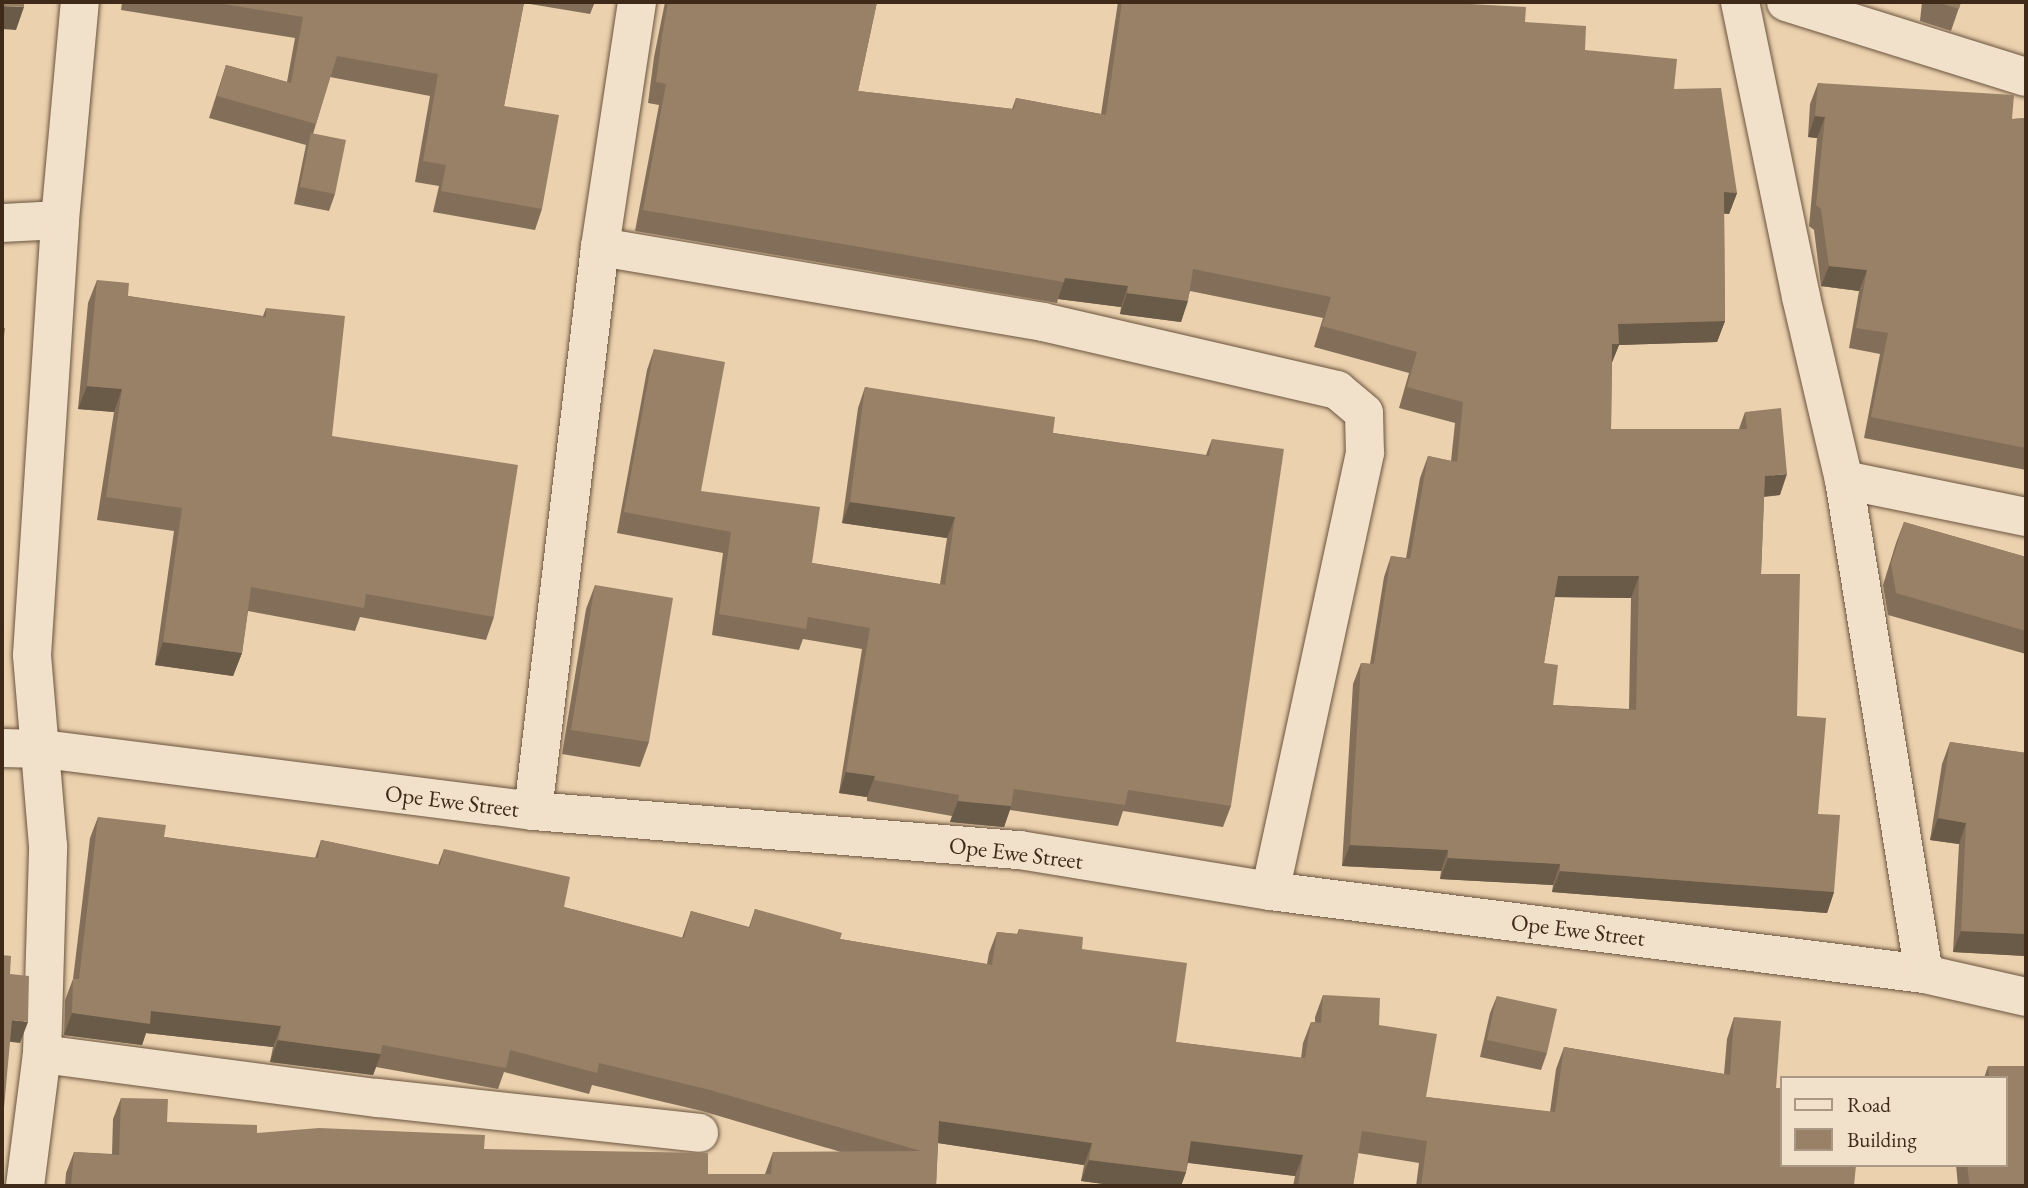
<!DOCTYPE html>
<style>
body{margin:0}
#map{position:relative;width:2028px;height:1188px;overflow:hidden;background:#ebd1ae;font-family:"EB Garamond",serif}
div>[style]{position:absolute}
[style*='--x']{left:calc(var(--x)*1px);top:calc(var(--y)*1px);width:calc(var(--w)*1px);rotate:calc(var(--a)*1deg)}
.roads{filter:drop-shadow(0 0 2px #6a543f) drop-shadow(0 0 2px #6a543f)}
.minor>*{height:38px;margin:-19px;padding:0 19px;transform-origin:19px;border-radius:19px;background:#f2e1ca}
.wall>*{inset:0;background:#836f59}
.shaded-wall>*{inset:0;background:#6a5a48}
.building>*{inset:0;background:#988167}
span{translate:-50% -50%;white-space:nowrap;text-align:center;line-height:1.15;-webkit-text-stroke:5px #f2e1ca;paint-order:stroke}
.street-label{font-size:23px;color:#3f2a1a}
.frame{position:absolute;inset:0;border:4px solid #3f2a1a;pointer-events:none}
.legend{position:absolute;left:1780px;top:1076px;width:228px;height:91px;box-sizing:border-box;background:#f2e1ca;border:2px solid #aa9884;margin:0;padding:9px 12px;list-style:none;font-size:21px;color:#3f2a1a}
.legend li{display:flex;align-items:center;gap:14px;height:35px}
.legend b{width:35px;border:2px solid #aa9884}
</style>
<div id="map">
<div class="roads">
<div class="minor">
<div style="--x:1740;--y:2;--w:301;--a:78.3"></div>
<div style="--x:1801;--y:297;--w:188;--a:76.8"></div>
<div style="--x:1844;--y:480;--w:500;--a:80.8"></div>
<div style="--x:1786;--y:2;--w:251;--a:17.4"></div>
<div style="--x:2;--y:223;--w:58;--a:-3"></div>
<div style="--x:600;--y:247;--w:449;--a:9.6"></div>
<div style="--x:1043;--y:322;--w:302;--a:13"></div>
<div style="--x:1337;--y:390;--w:35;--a:40"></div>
<div style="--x:1364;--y:413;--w:40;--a:88.6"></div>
<div style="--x:1365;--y:453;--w:448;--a:102.2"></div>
<div style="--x:1844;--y:480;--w:186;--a:11.5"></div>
<div style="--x:2;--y:748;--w:41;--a:1.4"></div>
<div style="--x:43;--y:749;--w:494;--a:7.2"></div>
<div style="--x:533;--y:811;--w:489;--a:4.6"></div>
<div style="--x:1020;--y:850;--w:253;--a:9.3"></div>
<div style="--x:1270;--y:891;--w:659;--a:7.23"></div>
<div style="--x:1924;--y:974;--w:105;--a:12.7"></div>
<div style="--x:533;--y:811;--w:568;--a:-83.23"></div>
<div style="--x:600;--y:247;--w:248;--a:-81.4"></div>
<div style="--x:42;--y:1054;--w:339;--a:7.5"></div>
<div style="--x:378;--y:1098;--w:323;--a:6.2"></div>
<div style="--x:25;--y:1186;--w:133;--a:-82.7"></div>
<div style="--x:42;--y:1054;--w:208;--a:-88.3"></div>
<div style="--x:48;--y:846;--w:192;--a:-94.8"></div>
<div style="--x:32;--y:655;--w:436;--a:-86.3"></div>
<div style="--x:60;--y:220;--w:219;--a:-84.8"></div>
</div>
</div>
<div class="wall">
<div style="clip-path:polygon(122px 2px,595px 2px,590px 14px,524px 3px,504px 106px,542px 209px,535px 230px,433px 212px,439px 186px,415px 182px,430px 96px,330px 77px,313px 134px,335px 194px,329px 211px,294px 204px,306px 145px,209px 118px,226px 65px,287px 82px,295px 38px,121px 10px)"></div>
<div style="clip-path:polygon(evenodd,665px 2px,877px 2px,858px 91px,1012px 109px,1016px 98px,1101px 114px,1118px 2px,1433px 2px,1525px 22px,1585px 50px,1674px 89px,1737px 193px,1729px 214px,1724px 213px,1725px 321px,1717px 342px,1619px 345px,1612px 362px,1611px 429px,1739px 429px,1745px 412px,1780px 495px,1764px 497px,1761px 574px,1797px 716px,1834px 892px,1827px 913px,1552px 892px,1553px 885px,1440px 879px,1441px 871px,1342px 866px,1353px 684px,1361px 663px,1370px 664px,1384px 577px,1391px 556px,1406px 558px,1420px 478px,1428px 456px,1451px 461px,1455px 423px,1399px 408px,1409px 373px,1314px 347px,1323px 318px,1190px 291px,1181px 322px,1120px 314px,1121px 307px,1058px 299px,1057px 303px,635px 231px,659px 105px,648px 103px,654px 57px,665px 2px,1555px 597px,1631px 598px,1629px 709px,1553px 705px,1544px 663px,1555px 597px)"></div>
<div style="clip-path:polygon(1922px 2px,1961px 2px,1951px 31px,1920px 21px)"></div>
<div style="clip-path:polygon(1818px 83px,2012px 119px,2026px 118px,2026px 470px,1864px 438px,1880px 354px,1849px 348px,1859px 291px,1821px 286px,1814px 230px,1809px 226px,1817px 138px,1808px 137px,1810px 104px)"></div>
<div style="clip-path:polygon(97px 280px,128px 296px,263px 316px,266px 308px,332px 436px,494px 617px,486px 640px,360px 617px,355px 631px,248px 611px,242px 653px,233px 676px,155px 665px,174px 531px,97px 520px,114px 412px,78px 409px,88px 303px)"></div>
<div style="clip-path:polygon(654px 349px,701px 491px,812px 563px,940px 584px,947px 538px,842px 523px,858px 408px,865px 387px,1053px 433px,1206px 455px,1212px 439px,1231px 806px,1223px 827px,1123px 811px,1118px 826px,1010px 810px,1004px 827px,950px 822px,952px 816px,867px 801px,867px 797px,839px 793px,862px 649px,803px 639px,799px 650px,712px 635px,723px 553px,617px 533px,647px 370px)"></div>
<div style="clip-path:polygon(1904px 522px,2026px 557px,2026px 654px,1888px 615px,1883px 585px,1896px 543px)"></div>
<div style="clip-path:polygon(595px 585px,649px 742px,640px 767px,562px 754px,586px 609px)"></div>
<div style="clip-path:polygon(1950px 742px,2026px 753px,2026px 956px,1953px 952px,1959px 844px,1930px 840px,1942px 764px)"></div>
<div style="clip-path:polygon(98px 817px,164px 837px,315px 858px,321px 840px,438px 865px,444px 849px,564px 907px,682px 938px,691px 911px,749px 927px,755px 909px,840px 939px,987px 964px,989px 953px,997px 932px,1017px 934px,1019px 929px,1082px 949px,1176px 1042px,1301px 1058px,1303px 1043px,1311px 1022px,1315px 1022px,1315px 1017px,1323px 995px,1379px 1025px,1426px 1097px,1550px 1112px,1556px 1069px,1564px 1047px,1724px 1074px,1727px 1039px,1734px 1017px,1776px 1088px,1854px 1186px,1416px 1186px,1419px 1163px,1358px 1153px,1353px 1186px,1293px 1186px,1295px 1176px,1188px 1163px,1186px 1172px,1181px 1186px,1119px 1186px,1081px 1181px,1084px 1165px,938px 1143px,936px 1186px,65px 1186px,66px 1173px,74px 1152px,112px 1154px,113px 1119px,121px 1098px,167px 1122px,257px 1133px,484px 1149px,708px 1174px,765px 1174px,773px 1152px,841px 1152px,702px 1111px,592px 1085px,589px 1094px,504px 1072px,498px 1089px,376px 1067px,373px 1075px,270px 1062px,273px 1047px,146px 1033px,142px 1045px,64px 1035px,65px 1000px,73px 979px,90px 838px)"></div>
<div style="clip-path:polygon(1497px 996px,1547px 1053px,1541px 1070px,1480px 1057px,1490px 1013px)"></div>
<div style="clip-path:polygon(1988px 1066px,2026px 1066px,2026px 1186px,1958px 1186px,1956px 1165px,2005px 1165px,2005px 1078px,1984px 1078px)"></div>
</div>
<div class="shaded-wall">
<div style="clip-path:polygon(2px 6px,24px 7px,16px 30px,2px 29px)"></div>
<div style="clip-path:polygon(1815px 116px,1825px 117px,1817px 138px,1808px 137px)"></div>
<div style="clip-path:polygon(1724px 192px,1737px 193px,1729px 214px,1716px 213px)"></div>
<div style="clip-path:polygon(1829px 266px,1867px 270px,1859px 291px,1821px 286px)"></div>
<div style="clip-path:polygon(1065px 278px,1128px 286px,1121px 307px,1058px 299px)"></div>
<div style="clip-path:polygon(1127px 293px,1188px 301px,1181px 322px,1120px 314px)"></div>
<div style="clip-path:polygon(1725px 321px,1717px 342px,1619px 345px,1611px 365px,1605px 365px,1618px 324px)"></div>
<div style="clip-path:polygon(87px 386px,122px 389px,114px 412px,78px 409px)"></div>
<div style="clip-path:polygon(1787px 474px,1780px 495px,1758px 497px,1765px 476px)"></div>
<div style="clip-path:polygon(850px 502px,955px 517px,947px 538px,842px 523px)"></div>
<div style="clip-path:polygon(1558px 576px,1639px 576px,1631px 598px,1550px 597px)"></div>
<div style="clip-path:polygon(163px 642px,242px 653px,233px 676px,155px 665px)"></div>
<div style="clip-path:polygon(846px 772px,875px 776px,867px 797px,839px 793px)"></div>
<div style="clip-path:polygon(958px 801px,1011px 806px,1004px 827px,950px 822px)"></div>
<div style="clip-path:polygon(1938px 818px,1966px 823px,1959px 844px,1930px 840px)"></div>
<div style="clip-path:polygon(1350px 845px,1448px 850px,1441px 871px,1342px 866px)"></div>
<div style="clip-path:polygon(1448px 858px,1560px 864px,1553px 885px,1440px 879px)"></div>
<div style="clip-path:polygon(1560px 871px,1834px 892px,1827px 913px,1552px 892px)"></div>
<div style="clip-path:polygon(1961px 931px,2026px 934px,2026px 956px,1953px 952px)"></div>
<div style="clip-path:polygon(151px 1011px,281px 1026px,273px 1047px,146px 1033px,142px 1045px,64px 1035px,72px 1013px)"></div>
<div style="clip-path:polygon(12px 1020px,28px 1022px,20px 1043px,4px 1041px)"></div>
<div style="clip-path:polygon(278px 1040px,381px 1054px,373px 1075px,270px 1062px)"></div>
<div style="clip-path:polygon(939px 1121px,1092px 1143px,1084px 1165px,931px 1142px)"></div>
<div style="clip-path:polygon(1191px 1141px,1303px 1155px,1295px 1176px,1183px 1162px)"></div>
<div style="clip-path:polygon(1089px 1160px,1186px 1172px,1181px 1186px,1119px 1186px,1081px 1181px)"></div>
</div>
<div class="building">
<div style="clip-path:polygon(2px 2px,24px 2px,24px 7px,2px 6px)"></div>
<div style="clip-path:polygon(211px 2px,524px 2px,504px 106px,559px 115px,542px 209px,441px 191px,446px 165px,423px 161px,438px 74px,337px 56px,316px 124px,217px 96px,226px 65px,291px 83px,303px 17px)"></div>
<div style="clip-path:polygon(evenodd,668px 2px,877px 2px,858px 91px,1014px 109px,1016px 98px,1106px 115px,1122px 2px,1433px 2px,1526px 7px,1525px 22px,1586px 26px,1585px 50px,1677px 59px,1674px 89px,1721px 88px,1737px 193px,1724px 192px,1725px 321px,1618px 324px,1619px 344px,1612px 344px,1611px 429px,1747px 429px,1745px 412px,1781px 408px,1787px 474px,1765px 476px,1761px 574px,1800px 574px,1797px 716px,1826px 718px,1818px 814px,1840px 815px,1834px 892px,1560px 871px,1560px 864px,1448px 858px,1448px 850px,1350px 845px,1361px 663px,1374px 664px,1391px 556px,1410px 559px,1428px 456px,1457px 462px,1463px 402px,1407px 387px,1417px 352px,1322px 326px,1331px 297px,1193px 269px,1188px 301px,1127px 293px,1128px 286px,1065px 278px,1064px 282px,643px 210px,666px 84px,656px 82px,662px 36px,668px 2px,1558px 576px,1639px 576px,1636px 710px,1553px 705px,1558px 665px,1544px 663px,1558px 576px)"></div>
<div style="clip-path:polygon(1937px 2px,1961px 2px,1959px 9px)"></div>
<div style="clip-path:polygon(1818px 83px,2014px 95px,2012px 119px,2026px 118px,2026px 448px,1871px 417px,1888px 333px,1856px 328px,1867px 270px,1829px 266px,1821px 209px,1816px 205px,1825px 117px,1815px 116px)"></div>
<div style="clip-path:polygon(311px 133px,346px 140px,335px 194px,300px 187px)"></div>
<div style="clip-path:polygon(97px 280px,129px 283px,128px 296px,266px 317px,266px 308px,345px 316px,332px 436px,518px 465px,494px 617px,366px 594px,364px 608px,251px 587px,242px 653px,163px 642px,182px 508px,106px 497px,122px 389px,87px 386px)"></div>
<div style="clip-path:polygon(2px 328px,5px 328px,2px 353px)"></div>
<div style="clip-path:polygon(654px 349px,725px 362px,701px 491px,820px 507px,812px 563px,945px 585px,955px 517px,850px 502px,865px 387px,1055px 417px,1053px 433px,1209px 456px,1212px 439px,1284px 449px,1231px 806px,1128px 790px,1125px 805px,1014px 789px,1011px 806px,958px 801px,959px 795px,874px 780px,875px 776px,846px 772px,870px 628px,808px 617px,806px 629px,719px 614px,731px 532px,624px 512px)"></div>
<div style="clip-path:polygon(1904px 522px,2026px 557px,2026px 631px,1896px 593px,1891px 564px)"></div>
<div style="clip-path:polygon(595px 585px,673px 598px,649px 742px,571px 730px)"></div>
<div style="clip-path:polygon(1950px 742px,2026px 753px,2026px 934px,1961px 931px,1966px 823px,1938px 818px)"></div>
<div style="clip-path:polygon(98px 817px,166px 825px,164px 837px,318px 858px,321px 840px,440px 865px,444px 849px,570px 877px,564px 907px,684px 938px,691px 911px,750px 928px,755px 909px,842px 933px,840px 939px,992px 965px,997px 932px,1018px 934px,1019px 929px,1083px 937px,1082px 949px,1187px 963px,1176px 1042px,1305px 1058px,1311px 1022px,1321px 1023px,1323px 995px,1380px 998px,1379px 1025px,1437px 1034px,1426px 1097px,1555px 1112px,1564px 1047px,1730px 1075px,1734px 1017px,1781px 1021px,1776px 1088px,1781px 1088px,1781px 1165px,1856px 1165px,1854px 1186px,1421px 1186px,1427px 1141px,1362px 1131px,1353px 1186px,1298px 1186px,1303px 1155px,1191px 1141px,1186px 1172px,1089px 1160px,1092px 1143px,939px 1121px,936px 1186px,71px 1186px,74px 1152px,119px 1155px,121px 1098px,168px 1099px,167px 1122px,257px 1125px,257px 1133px,319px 1128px,485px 1135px,484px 1149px,708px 1153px,708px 1174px,771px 1174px,773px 1152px,921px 1151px,710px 1090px,599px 1063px,597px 1073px,510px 1050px,506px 1068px,382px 1045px,381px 1054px,278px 1040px,281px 1026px,151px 1011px,150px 1024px,72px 1013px,73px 979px,79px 979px)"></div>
<div style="clip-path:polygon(2px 955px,11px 956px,10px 974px,29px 976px,28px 1022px,12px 1020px,3px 1119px,2px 1118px)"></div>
<div style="clip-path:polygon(1497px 996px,1557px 1009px,1547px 1053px,1487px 1040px)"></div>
<div style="clip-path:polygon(1988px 1066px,2026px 1066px,2026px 1186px,1970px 1186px,1967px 1165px,2005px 1165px,2005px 1078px,1989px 1078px)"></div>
</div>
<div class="street-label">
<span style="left:452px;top:801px;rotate:7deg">Ope Ewe Street</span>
<span style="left:1016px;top:853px;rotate:7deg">Ope Ewe Street</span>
<span style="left:1578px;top:930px;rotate:7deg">Ope Ewe Street</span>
</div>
<div class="frame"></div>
<ul class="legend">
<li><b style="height:9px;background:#f2e1ca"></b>Road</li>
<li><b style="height:19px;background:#988167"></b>Building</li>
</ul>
</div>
